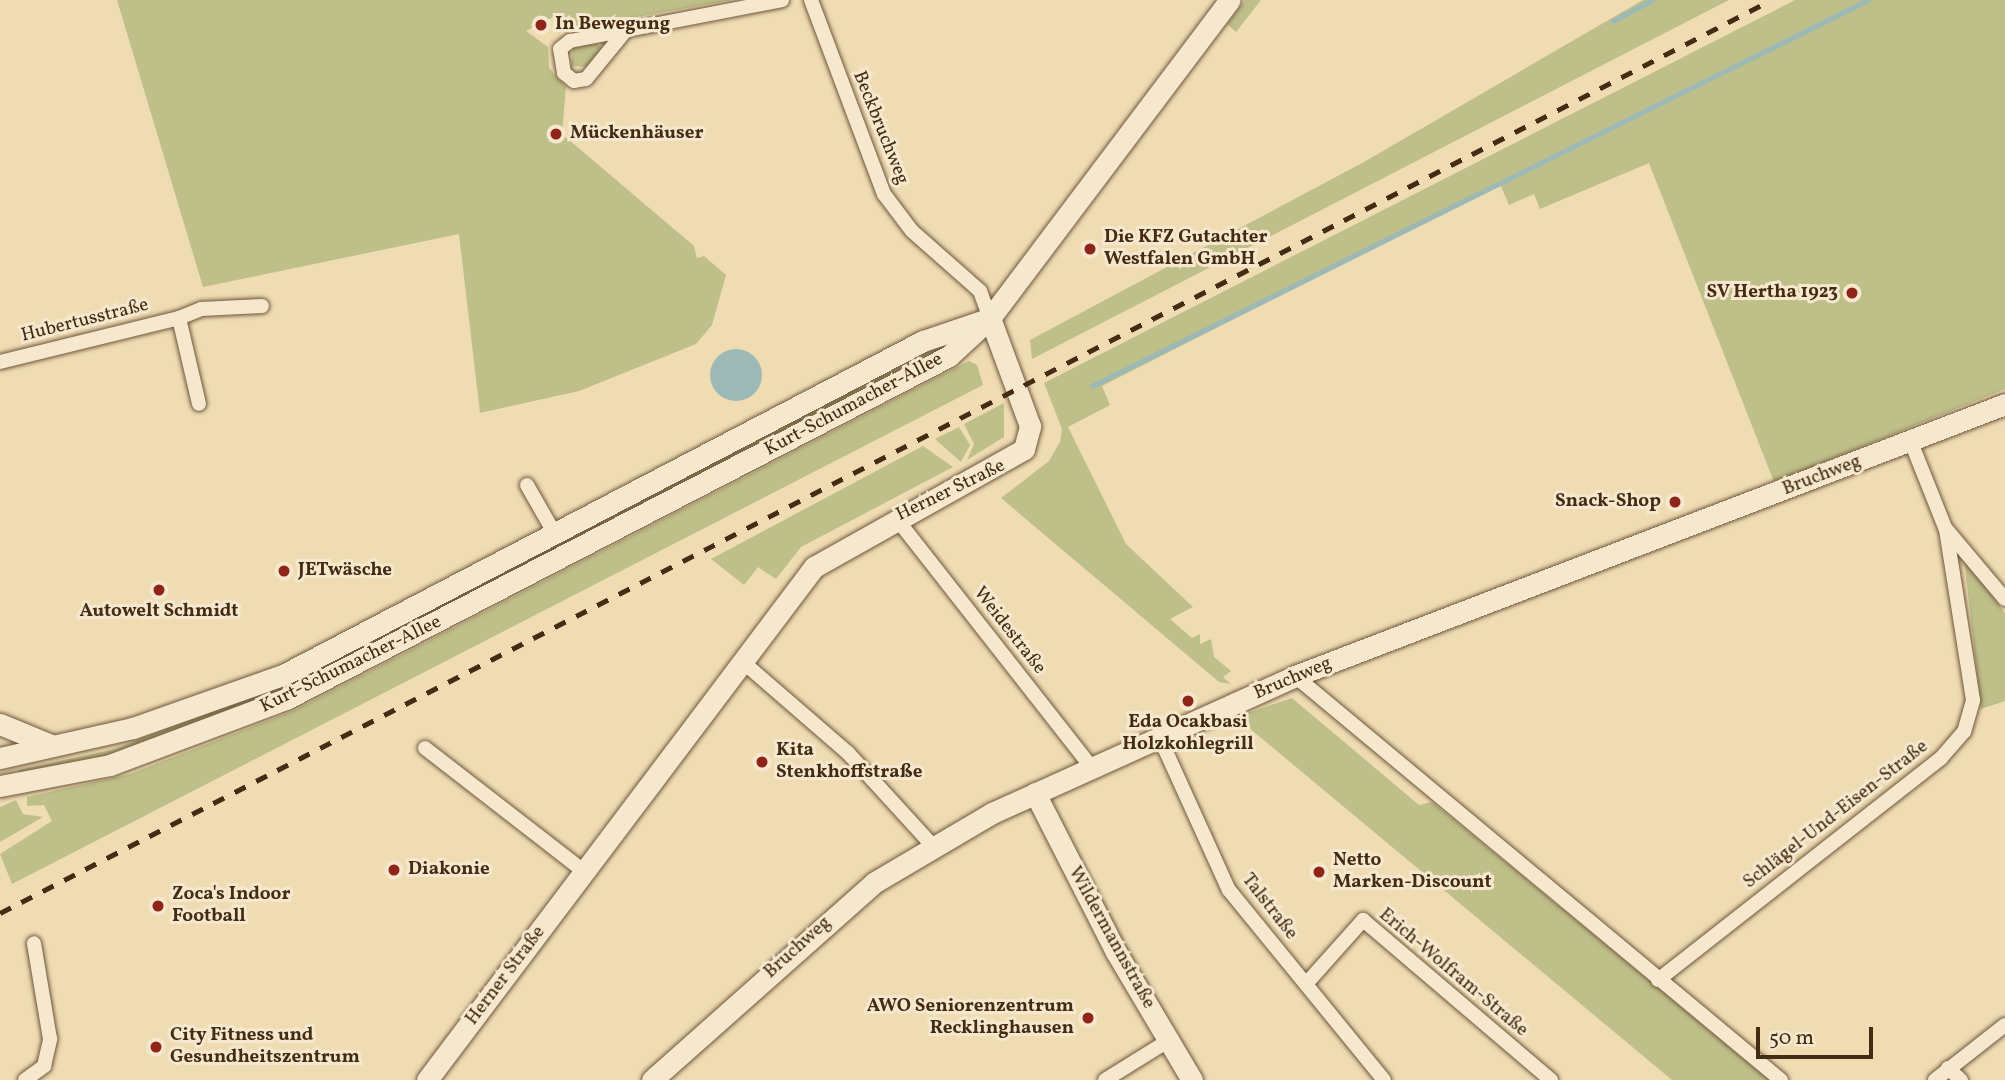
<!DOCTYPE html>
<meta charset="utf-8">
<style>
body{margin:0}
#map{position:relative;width:2005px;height:1080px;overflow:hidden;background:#efdcb3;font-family:Vollkorn,serif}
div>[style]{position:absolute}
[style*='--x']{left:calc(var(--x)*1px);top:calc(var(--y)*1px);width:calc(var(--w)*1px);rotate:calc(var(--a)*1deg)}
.green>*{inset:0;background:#bfbf89}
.water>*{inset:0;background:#9db9b6}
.round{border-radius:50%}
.stream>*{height:4.5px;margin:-2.25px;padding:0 2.25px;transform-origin:2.25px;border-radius:2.25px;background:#9db9b6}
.roads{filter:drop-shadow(0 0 2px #6f573b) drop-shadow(0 0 2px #6f573b)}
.street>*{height:14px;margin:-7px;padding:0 7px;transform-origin:7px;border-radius:7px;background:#f5e8ce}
.secondary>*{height:21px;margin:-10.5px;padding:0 10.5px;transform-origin:10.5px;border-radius:10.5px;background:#f5e8ce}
.rail>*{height:4.5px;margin-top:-2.25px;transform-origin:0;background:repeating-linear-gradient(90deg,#442b13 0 12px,transparent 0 24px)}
.dots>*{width:19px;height:19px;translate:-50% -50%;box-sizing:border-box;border:4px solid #f5e8ce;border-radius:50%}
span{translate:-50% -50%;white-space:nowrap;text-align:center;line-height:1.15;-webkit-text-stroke:6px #f5e8ce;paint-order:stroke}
.poi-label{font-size:19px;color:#442b13;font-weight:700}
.left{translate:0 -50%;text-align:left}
.right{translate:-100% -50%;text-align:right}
.street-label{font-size:19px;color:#442b13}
.scale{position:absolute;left:1756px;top:1027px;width:117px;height:32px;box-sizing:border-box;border:4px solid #442b13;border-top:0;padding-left:9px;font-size:21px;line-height:24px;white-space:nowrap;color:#442b13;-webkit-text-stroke:5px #f5e8ce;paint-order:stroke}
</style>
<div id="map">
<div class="green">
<div style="clip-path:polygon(117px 0,731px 0,564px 30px,553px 17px,526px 31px,548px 47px,549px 68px,566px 87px,562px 134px,694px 246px,697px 258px,704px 256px,726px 275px,712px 325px,696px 344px,579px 391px,480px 413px,459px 234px,203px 287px)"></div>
<div style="clip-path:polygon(1245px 0,1261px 0,1236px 32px,1227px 24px)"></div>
<div style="clip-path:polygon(1643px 0,1729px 0,1032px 359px,1030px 340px,1364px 162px)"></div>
<div style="clip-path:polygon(1795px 0,2005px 0,2005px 389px,1774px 482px,1649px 163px,1540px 209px,1534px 194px,1509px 205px,1500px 184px,1102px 386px,1110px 405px,1068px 427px,1126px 544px,1193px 607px,1170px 619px,1192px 638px,1200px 634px,1200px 644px,1211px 639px,1214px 657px,1231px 671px,1223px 677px,1231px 684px,1219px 682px,1001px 498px,1049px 461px,1060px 442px,1062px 429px,1044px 383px)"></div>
<div style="clip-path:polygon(596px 43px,602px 48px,590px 67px,571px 66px,573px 48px)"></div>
<div style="clip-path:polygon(956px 340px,874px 386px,868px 382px,942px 343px)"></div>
<div style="clip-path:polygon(969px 361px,977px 365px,983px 385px,12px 884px,0 854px,52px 821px,44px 805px,27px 806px,27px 797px,130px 774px,293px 711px)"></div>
<div style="clip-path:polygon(857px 388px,864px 392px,275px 694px,108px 756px,20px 775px,18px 770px,115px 749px,252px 696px)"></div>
<div style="clip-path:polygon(1004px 403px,1004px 437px,967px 460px,974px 444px,964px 424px)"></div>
<div style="clip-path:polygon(959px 427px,970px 445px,961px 462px,935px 439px)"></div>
<div style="clip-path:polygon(923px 446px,953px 467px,801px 547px,776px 579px,758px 567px,744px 585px,711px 559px)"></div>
<div style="clip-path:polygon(1964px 558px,2005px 613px,2005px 701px,1981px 709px)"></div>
<div style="clip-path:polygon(1292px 698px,1419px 805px,1432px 802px,1771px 1080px,1672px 1080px,1236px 717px)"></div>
<div style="clip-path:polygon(16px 800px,23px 814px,43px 817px,0 842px,0 807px)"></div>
</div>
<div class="water">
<div class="round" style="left:710px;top:349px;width:52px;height:52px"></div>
</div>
<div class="stream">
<div style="--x:1613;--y:21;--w:44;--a:-28.3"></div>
<div style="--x:1092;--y:386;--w:867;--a:-26.45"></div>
</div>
<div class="roads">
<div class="street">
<div style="--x:811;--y:0;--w:207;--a:69.4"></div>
<div style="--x:884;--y:194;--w:46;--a:52.9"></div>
<div style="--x:912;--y:231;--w:91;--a:41.4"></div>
<div style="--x:980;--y:291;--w:29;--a:70"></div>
<div style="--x:626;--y:30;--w:63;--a:129.2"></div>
<div style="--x:586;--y:79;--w:12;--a:171"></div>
<div style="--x:574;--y:81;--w:13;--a:-141"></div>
<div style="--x:564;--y:73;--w:24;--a:-99"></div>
<div style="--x:560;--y:49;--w:13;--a:-39"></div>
<div style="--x:570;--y:41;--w:216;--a:-10.9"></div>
<div style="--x:179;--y:318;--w:24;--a:-22"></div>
<div style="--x:201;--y:309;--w:61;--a:-2.8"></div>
<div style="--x:0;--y:362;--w:184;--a:-13.8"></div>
<div style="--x:179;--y:318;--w:88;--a:76.9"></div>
<div style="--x:527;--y:485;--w:56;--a:60.3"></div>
<div style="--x:896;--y:518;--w:316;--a:51.9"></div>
<div style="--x:1947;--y:530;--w:90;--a:50"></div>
<div style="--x:743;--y:662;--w:139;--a:40.9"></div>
<div style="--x:848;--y:753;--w:125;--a:47.6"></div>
<div style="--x:1295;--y:676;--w:632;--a:39.74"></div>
<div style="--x:1159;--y:736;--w:169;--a:65.6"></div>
<div style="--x:1229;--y:890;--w:245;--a:50.8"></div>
<div style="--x:425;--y:748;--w:202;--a:37.8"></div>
<div style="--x:1658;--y:980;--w:360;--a:-38.1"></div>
<div style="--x:1941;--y:758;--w:35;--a:-49"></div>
<div style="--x:1964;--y:732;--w:33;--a:-74"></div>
<div style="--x:1973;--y:700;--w:172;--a:-99"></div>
<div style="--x:1946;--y:530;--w:95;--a:-111.7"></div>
<div style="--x:1306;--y:984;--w:86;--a:-48.3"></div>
<div style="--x:1363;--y:920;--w:247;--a:40.4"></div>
<div style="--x:1948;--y:1068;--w:18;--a:43"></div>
<div style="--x:25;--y:1080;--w:24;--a:-36"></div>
<div style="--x:44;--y:1066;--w:28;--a:-77"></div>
<div style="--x:50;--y:1039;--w:97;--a:-99.5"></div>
<div style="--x:1105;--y:1080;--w:74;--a:-31.8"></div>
<div style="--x:1935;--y:1080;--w:89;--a:-38.2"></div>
</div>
<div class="secondary">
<div style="--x:0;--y:724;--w:57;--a:22.5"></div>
<div style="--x:0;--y:758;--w:136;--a:-12.7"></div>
<div style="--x:133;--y:728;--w:159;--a:-19.5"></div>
<div style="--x:283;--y:675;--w:722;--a:-27.56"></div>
<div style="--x:923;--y:341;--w:62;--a:-18.7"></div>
<div style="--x:0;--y:786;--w:112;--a:-10.8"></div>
<div style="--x:110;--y:765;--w:188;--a:-20.6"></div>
<div style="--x:286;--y:699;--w:746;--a:-27.35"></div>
<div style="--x:949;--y:356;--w:56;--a:-42.8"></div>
<div style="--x:990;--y:318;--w:398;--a:-53"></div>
<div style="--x:1035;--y:793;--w:178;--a:63"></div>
<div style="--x:1116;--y:952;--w:149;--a:59.3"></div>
<div style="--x:427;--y:1080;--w:643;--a:-52.97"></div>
<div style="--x:814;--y:567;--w:241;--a:-29.3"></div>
<div style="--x:1024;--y:449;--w:24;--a:-75"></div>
<div style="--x:1030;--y:426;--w:115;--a:-110.3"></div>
<div style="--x:652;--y:1080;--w:298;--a:-41.6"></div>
<div style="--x:875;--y:882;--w:136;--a:-30.5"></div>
<div style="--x:992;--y:813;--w:333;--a:-24.3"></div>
<div style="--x:1295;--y:676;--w:760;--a:-20.96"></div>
</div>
</div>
<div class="rail">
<div style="--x:0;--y:913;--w:1992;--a:-27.27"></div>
</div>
<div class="dots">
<div style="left:541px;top:25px;background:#8f2418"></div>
<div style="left:556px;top:134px;background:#8f2418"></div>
<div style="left:1090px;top:249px;background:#8f2418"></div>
<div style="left:1852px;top:293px;background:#8f2418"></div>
<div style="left:1675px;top:502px;background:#8f2418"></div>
<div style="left:284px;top:571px;background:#8f2418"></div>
<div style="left:159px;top:590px;background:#8f2418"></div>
<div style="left:1188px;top:701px;background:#8f2418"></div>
<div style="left:762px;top:762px;background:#8f2418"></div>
<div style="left:394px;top:870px;background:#8f2418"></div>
<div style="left:1319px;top:872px;background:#8f2418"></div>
<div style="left:158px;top:906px;background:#8f2418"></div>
<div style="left:1088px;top:1018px;background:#8f2418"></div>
<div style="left:156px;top:1047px;background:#8f2418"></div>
</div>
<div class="poi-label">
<span class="left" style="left:555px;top:25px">In Bewegung</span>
<span class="left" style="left:570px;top:134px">Mückenhäuser</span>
<span class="left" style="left:1104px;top:249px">Die KFZ Gutachter<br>Westfalen GmbH</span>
<span class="right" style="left:1838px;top:293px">SV Hertha 1923</span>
<span class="right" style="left:1661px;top:502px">Snack-Shop</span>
<span class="left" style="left:298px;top:571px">JETwäsche</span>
<span style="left:159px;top:612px">Autowelt Schmidt</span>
<span style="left:1188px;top:734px">Eda Ocakbasi<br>Holzkohlegrill</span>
<span class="left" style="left:776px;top:762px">Kita<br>Stenkhoffstraße</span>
<span class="left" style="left:1333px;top:872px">Netto<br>Marken-Discount</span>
<span class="left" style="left:408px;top:870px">Diakonie</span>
<span class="left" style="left:172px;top:906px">Zoca's Indoor<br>Football</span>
<span class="right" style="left:1074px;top:1018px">AWO Seniorenzentrum<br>Recklinghausen</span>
<span class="left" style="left:170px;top:1047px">City Fitness und<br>Gesundheitszentrum</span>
</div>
<div class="street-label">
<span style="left:880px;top:128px;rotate:68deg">Beckbruchweg</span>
<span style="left:85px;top:321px;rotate:-14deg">Hubertusstraße</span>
<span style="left:854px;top:405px;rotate:-28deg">Kurt-Schumacher-Allee</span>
<span style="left:1822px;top:476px;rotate:-21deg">Bruchweg</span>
<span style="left:951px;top:491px;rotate:-26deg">Herner Straße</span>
<span style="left:1009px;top:631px;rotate:52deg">Weidestraße</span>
<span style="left:351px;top:665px;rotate:-26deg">Kurt-Schumacher-Allee</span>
<span style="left:1293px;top:679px;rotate:-23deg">Bruchweg</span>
<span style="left:1836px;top:815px;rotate:-38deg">Schlägel-Und-Eisen-Straße</span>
<span style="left:1269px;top:907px;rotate:52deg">Talstraße</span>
<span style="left:1111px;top:938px;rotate:61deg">Wildermannstraße</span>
<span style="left:798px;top:948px;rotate:-42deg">Bruchweg</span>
<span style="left:1453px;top:973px;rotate:40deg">Erich-Wolfram-Straße</span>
<span style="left:506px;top:976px;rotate:-53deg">Herner Straße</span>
</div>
<div class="scale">50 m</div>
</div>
